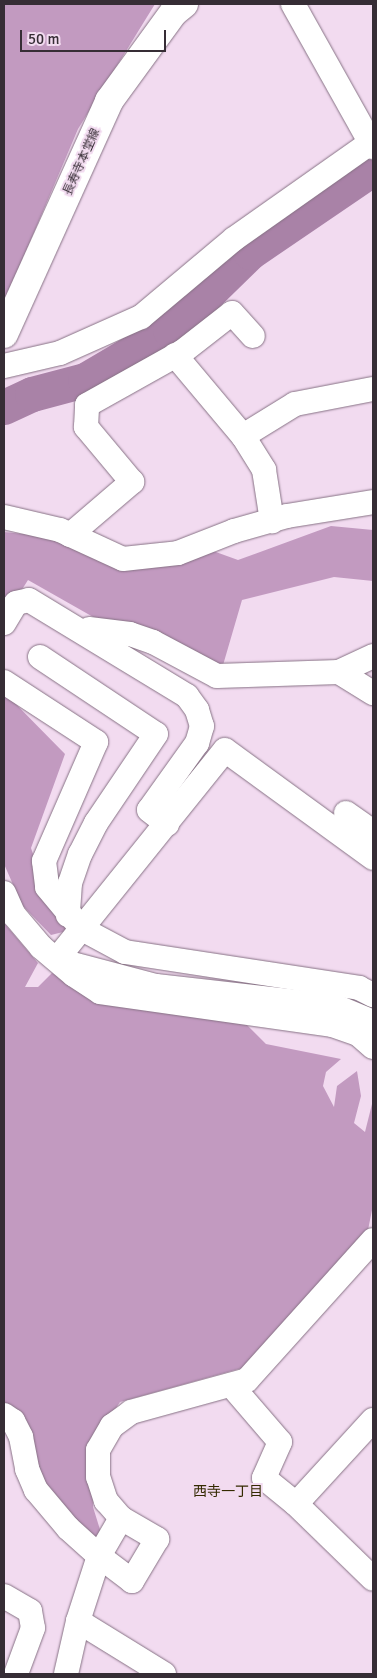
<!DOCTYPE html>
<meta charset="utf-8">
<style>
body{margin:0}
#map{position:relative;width:377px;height:1678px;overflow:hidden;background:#f2dbf0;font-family:Signika,"Noto Sans JP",sans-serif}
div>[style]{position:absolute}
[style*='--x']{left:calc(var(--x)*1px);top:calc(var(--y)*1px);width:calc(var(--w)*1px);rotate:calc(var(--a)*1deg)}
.forest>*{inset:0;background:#c29ac0}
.river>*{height:35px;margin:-17.5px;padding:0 17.5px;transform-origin:17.5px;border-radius:17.5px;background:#a982a7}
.roads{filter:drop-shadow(0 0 1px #877285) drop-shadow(0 0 1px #877285)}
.minor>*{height:24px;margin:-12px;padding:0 12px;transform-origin:12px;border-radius:12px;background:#fff}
.major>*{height:28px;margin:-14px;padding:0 14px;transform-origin:14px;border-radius:14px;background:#fff}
span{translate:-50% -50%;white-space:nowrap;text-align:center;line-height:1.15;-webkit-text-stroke:4px #f2dbf0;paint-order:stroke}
.street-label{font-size:12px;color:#362d35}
.neighbourhood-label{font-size:14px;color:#342a00}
.frame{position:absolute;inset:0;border:5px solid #362d35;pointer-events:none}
.scale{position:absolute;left:20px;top:30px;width:146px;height:22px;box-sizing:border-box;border:2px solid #362d35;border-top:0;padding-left:6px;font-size:15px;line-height:18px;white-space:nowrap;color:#362d35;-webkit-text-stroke:4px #f2dbf0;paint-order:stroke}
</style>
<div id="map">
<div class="forest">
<div style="clip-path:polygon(4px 4px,155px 4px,78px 129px,4px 303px)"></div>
<div style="clip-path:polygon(331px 526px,373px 530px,373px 581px,334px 577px,242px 600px,221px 672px,102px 622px,28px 580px,4px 618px,4px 532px,53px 537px,128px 571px,202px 547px,238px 560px)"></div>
<div style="clip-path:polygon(4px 692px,65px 754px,31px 848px,48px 899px,75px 929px,51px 935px,22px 905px,4px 864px)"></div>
<div style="clip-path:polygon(4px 923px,38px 963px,25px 987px,38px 987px,52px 973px,100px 996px,243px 1021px,266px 1044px,341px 1059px,326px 1072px,323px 1086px,334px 1107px,337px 1086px,357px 1071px,361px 1096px,354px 1123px,365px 1132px,373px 1100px,373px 1205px,368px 1230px,246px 1367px,120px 1402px,92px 1444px,93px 1507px,102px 1536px,86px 1536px,36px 1475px,4px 1406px)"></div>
</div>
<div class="river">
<div style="--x:4;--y:407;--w:31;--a:-25"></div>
<div style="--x:32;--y:394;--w:55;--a:-14.8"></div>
<div style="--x:85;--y:380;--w:99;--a:-30.5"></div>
<div style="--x:170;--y:330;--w:112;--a:-44.3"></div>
<div style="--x:250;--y:252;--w:149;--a:-34.3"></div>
</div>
<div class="roads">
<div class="minor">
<div style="--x:293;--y:4;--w:164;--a:60.8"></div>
<div style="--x:175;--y:355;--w:106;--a:50"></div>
<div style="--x:243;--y:436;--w:40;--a:58"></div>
<div style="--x:264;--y:470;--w:52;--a:81.1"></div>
<div style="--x:4;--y:366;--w:57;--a:-13.1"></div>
<div style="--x:60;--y:353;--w:89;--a:-24"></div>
<div style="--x:141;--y:317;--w:121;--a:-40"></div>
<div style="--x:234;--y:239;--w:170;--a:-35.2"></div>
<div style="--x:243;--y:436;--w:61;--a:-31.6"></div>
<div style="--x:295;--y:404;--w:79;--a:-10.9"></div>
<div style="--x:4;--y:517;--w:57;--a:13.1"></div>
<div style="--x:60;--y:530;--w:69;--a:24.7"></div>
<div style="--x:123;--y:559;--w:55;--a:-6.2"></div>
<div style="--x:178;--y:553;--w:60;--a:-21.4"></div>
<div style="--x:234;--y:531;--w:55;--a:-15.8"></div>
<div style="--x:287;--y:516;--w:87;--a:-9.2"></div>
<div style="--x:70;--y:535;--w:82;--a:-40.5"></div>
<div style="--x:132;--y:482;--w:72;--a:-129.9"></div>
<div style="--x:86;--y:427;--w:22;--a:-87"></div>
<div style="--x:87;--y:405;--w:109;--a:-29.2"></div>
<div style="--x:182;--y:352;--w:63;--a:-38"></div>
<div style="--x:232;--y:313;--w:31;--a:48"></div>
<div style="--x:4;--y:623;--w:23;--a:-59"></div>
<div style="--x:16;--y:603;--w:13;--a:-13"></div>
<div style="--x:29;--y:600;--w:185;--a:31.3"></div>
<div style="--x:187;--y:696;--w:17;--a:54"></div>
<div style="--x:197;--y:710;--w:17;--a:73"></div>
<div style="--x:202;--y:726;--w:18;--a:106"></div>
<div style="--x:197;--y:743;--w:82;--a:125.6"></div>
<div style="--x:149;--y:810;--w:23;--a:38"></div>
<div style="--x:89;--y:629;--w:41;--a:7"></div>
<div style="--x:130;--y:634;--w:24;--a:19"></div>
<div style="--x:153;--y:642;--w:72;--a:28"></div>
<div style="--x:217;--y:676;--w:122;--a:-1.9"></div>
<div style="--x:339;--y:672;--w:38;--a:-25"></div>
<div style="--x:40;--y:657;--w:139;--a:33.6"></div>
<div style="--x:156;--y:734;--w:107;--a:124"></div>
<div style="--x:96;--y:823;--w:35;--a:117"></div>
<div style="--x:80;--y:854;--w:31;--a:109"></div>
<div style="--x:70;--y:883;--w:32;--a:94"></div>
<div style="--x:339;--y:672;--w:40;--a:32"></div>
<div style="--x:4;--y:682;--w:110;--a:33.1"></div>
<div style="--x:96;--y:742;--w:130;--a:113.6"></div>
<div style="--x:44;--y:861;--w:26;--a:83"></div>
<div style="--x:47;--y:887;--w:55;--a:50.2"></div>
<div style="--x:82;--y:929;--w:49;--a:28.1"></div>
<div style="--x:125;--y:952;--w:237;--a:8.7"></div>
<div style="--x:359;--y:988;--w:16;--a:27"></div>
<div style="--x:346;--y:813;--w:33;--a:35"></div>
<div style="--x:4;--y:893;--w:24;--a:66"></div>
<div style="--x:14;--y:915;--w:42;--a:49.8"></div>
<div style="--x:41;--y:947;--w:43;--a:40.3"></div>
<div style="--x:74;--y:975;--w:31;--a:33"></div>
<div style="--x:100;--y:992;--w:234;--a:8.1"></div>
<div style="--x:332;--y:1025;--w:28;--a:19"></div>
<div style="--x:358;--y:1034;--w:20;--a:41"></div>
<div style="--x:57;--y:959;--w:268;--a:-51.2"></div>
<div style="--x:225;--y:750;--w:183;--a:36.1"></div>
<div style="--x:69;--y:963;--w:90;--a:14.8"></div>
<div style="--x:156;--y:986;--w:180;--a:6.4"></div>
<div style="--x:335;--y:1006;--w:41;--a:22.8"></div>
<div style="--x:231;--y:1385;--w:75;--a:49.3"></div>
<div style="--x:280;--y:1442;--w:39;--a:114"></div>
<div style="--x:264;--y:1478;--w:41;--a:39.1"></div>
<div style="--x:296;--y:1504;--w:107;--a:44.2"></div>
<div style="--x:4;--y:1415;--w:11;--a:34"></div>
<div style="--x:13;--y:1421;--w:18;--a:63"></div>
<div style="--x:21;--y:1437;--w:33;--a:79"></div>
<div style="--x:27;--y:1469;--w:23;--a:67"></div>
<div style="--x:36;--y:1490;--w:50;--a:49.9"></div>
<div style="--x:68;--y:1528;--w:42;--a:42.1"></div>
<div style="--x:99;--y:1556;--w:44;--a:-59.9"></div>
<div style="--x:121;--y:1518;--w:23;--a:-131"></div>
<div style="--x:106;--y:1501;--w:25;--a:-108"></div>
<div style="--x:98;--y:1477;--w:27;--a:-90"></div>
<div style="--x:98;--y:1450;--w:28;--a:-60"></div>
<div style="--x:112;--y:1426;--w:24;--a:-36"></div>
<div style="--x:131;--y:1412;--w:120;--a:-15.4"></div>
<div style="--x:247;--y:1380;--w:188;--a:-48"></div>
<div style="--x:296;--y:1504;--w:114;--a:-47.5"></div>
<div style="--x:121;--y:1518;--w:42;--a:30.3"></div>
<div style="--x:157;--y:1539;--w:49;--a:120.8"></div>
<div style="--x:132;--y:1581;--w:41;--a:-142.9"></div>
<div style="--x:99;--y:1556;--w:68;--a:107.9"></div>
<div style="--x:78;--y:1621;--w:101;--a:31.6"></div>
<div style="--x:4;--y:1596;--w:30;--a:30"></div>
<div style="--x:30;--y:1611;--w:17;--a:80"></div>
<div style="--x:33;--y:1628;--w:49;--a:110.3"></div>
<div style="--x:66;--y:1674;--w:54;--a:-77.2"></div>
</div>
<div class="major">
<div style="--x:4;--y:334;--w:256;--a:-65.7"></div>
<div style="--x:109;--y:101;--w:110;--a:-53.9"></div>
<div style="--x:174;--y:12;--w:13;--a:-39"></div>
</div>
</div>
<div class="street-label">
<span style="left:82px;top:162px;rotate:-66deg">長寿寺本堂線</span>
</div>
<div class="neighbourhood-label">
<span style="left:228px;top:1492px">西寺一丁目</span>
</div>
<div class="frame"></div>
<div class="scale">50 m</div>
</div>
